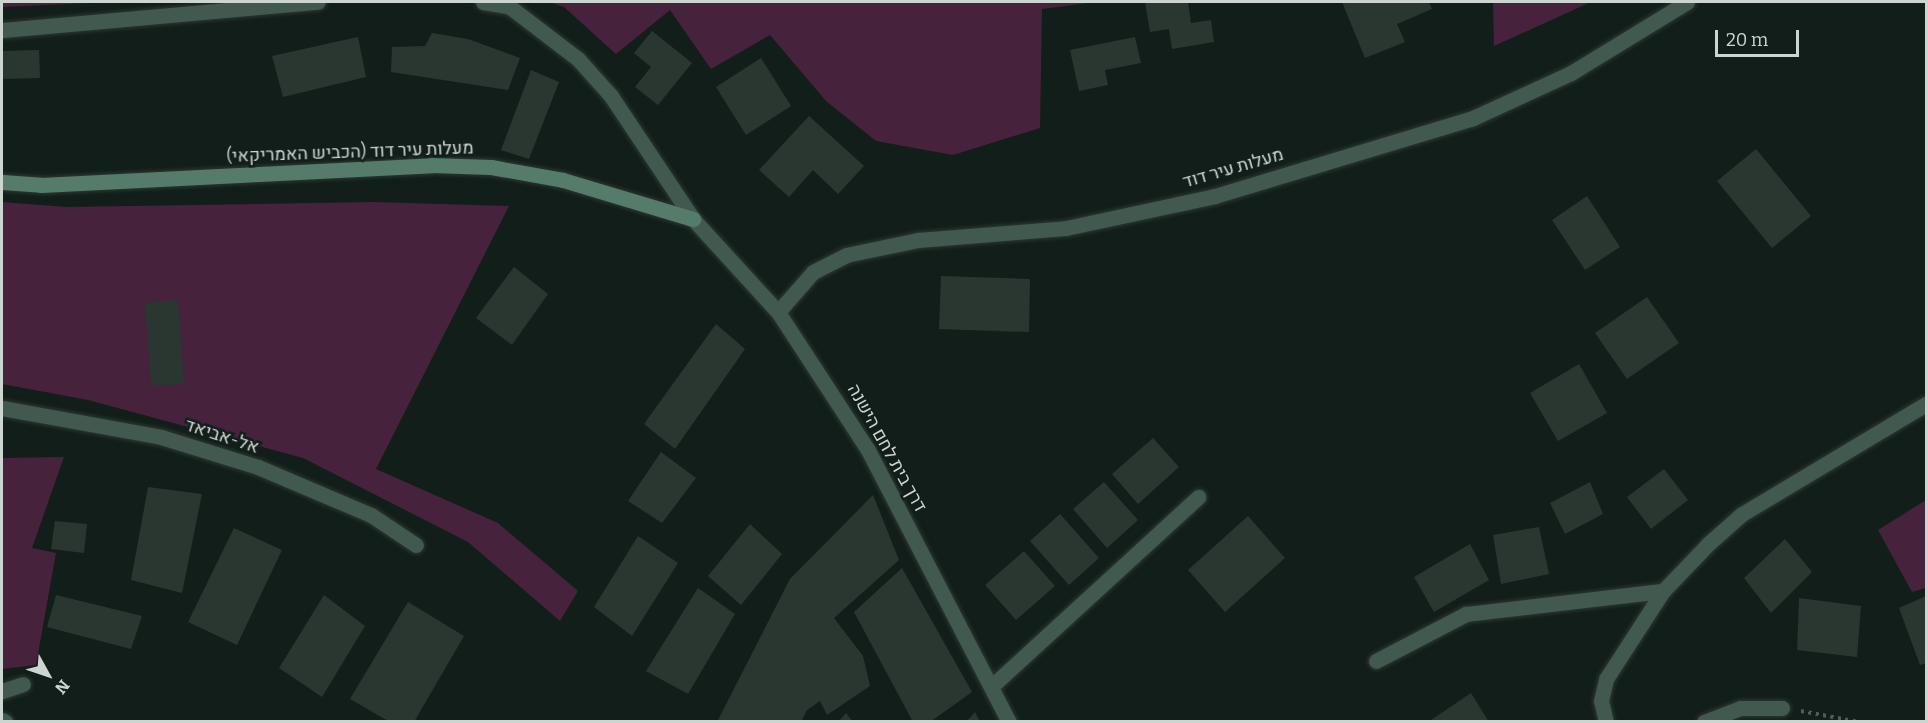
<!DOCTYPE html>
<meta charset="utf-8">
<style>
body{margin:0}
#map{position:relative;width:1928px;height:723px;overflow:hidden;background:#121e19;font-family:Bitter,Heebo,serif}
div>[style]{position:absolute}
[style*='--x']{left:calc(var(--x)*1px);top:calc(var(--y)*1px);width:calc(var(--w)*1px);rotate:calc(var(--a)*1deg)}
.green>*{inset:0;background:#47223c}
.building>*{inset:0;background:#2a3731}
.path>*{height:4px;margin-top:-2px;transform-origin:0;background:repeating-linear-gradient(90deg,#515c57 0 3px,transparent 0 7.5px)}
.roads{filter:drop-shadow(0 0 2px #2c3833) drop-shadow(0 0 2px #2c3833)}
.service>*{height:15px;margin:-7.5px;padding:0 7.5px;transform-origin:7.5px;border-radius:7.5px;background:#41594e}
.minor>*{height:15px;margin:-7.5px;padding:0 7.5px;transform-origin:7.5px;border-radius:7.5px;background:#41594e}
.tertiary>*{height:15px;margin:-7.5px;padding:0 7.5px;transform-origin:7.5px;border-radius:7.5px;background:#41594e}
.secondary>*{height:15px;margin:-7.5px;padding:0 7.5px;transform-origin:7.5px;border-radius:7.5px;background:#557c6a}
span{translate:-50% -50%;white-space:nowrap;text-align:center;line-height:1.15;-webkit-text-stroke:5px #121e19;paint-order:stroke}
.street-label{font-size:18px;color:#cdd5d1}
.frame{position:absolute;inset:0;border:3px solid #cdd5d1;pointer-events:none}
.north{position:absolute;left:18px;top:645px;width:60px;height:60px;-webkit-text-stroke:4px #121e19;paint-order:stroke;rotate:130deg;font-size:16px;font-weight:700;line-height:24px;text-align:center;color:#cdd5d1}
.north::after{content:'';display:block;margin:auto;width:21px;height:27px;background:#cdd5d1;clip-path:polygon(50% 0,100% 100%,50% 72%,0 100%)}
.scale{position:absolute;left:1715px;top:30px;width:84px;height:27px;box-sizing:border-box;border:3px solid #cdd5d1;border-top:0;padding-left:8px;font-size:18px;line-height:21px;white-space:nowrap;color:#cdd5d1;-webkit-text-stroke:4px #121e19;paint-order:stroke}
</style>
<div id="map">
<div class="green">
<div style="clip-path:polygon(2px 2px,113px 2px,2px 7px)"></div>
<div style="clip-path:polygon(549px 2px,1097px 2px,1042px 9px,1040px 128px,953px 155px,876px 141px,826px 101px,770px 35px,711px 69px,670px 10px,616px 54px,564px 7px)"></div>
<div style="clip-path:polygon(1493px 2px,1591px 2px,1494px 46px)"></div>
<div style="clip-path:polygon(2px 202px,67px 207px,373px 202px,509px 206px,376px 469px,498px 523px,578px 591px,560px 621px,468px 542px,303px 458px,88px 400px,2px 384px)"></div>
<div style="clip-path:polygon(64px 457px,32px 548px,56px 553px,36px 665px,2px 669px,2px 458px)"></div>
<div style="clip-path:polygon(1926px 500px,1926px 588px,1912px 592px,1878px 530px)"></div>
</div>
<div class="building">
<div style="clip-path:polygon(1145px 2px,1188px 2px,1191px 23px,1211px 20px,1214px 42px,1172px 49px,1169px 29px,1150px 32px)"></div>
<div style="clip-path:polygon(1342px 2px,1429px 2px,1432px 9px,1397px 24px,1405px 42px,1365px 58px)"></div>
<div style="clip-path:polygon(652px 31px,692px 63px,658px 105px,635px 87px,651px 67px,634px 53px)"></div>
<div style="clip-path:polygon(432px 33px,468px 39px,520px 58px,508px 90px,391px 72px,392px 47px,425px 46px)"></div>
<div style="clip-path:polygon(358px 37px,366px 77px,283px 97px,272px 56px)"></div>
<div style="clip-path:polygon(1135px 37px,1141px 63px,1105px 70px,1108px 85px,1079px 91px,1070px 50px)"></div>
<div style="clip-path:polygon(39px 50px,40px 78px,2px 79px,2px 51px)"></div>
<div style="clip-path:polygon(761px 58px,791px 106px,746px 135px,716px 87px)"></div>
<div style="clip-path:polygon(531px 70px,559px 82px,529px 159px,501px 150px)"></div>
<div style="clip-path:polygon(809px 116px,864px 166px,838px 194px,813px 170px,789px 197px,759px 170px)"></div>
<div style="clip-path:polygon(1756px 149px,1811px 216px,1772px 248px,1717px 181px)"></div>
<div style="clip-path:polygon(1587px 196px,1620px 247px,1585px 270px,1552px 220px)"></div>
<div style="clip-path:polygon(514px 267px,548px 294px,512px 345px,476px 318px)"></div>
<div style="clip-path:polygon(941px 276px,1030px 279px,1029px 332px,939px 329px)"></div>
<div style="clip-path:polygon(1647px 297px,1679px 343px,1627px 379px,1595px 333px)"></div>
<div style="clip-path:polygon(178px 300px,184px 384px,151px 386px,145px 303px)"></div>
<div style="clip-path:polygon(716px 324px,745px 349px,675px 449px,644px 424px)"></div>
<div style="clip-path:polygon(1579px 364px,1607px 413px,1558px 441px,1530px 393px)"></div>
<div style="clip-path:polygon(1153px 438px,1179px 467px,1138px 504px,1112px 474px)"></div>
<div style="clip-path:polygon(661px 452px,696px 478px,662px 523px,628px 501px)"></div>
<div style="clip-path:polygon(1664px 469px,1688px 500px,1651px 529px,1627px 497px)"></div>
<div style="clip-path:polygon(1104px 482px,1138px 520px,1107px 548px,1073px 509px)"></div>
<div style="clip-path:polygon(1590px 482px,1603px 514px,1565px 534px,1550px 503px)"></div>
<div style="clip-path:polygon(148px 487px,202px 494px,182px 593px,131px 580px)"></div>
<div style="clip-path:polygon(873px 495px,899px 560px,834px 618px,863px 656px,870px 686px,827px 715px,820px 701px,807px 710px,801px 722px,717px 722px,790px 579px)"></div>
<div style="clip-path:polygon(1060px 514px,1099px 558px,1069px 585px,1030px 541px)"></div>
<div style="clip-path:polygon(1248px 516px,1285px 558px,1225px 612px,1188px 570px)"></div>
<div style="clip-path:polygon(55px 521px,87px 524px,84px 553px,51px 549px)"></div>
<div style="clip-path:polygon(750px 524px,782px 554px,741px 605px,708px 576px)"></div>
<div style="clip-path:polygon(1539px 527px,1549px 574px,1501px 584px,1493px 535px)"></div>
<div style="clip-path:polygon(234px 528px,282px 550px,237px 645px,188px 622px)"></div>
<div style="clip-path:polygon(638px 536px,678px 563px,632px 636px,594px 607px)"></div>
<div style="clip-path:polygon(1785px 539px,1812px 572px,1771px 613px,1744px 578px)"></div>
<div style="clip-path:polygon(1470px 544px,1489px 580px,1434px 612px,1414px 577px)"></div>
<div style="clip-path:polygon(1024px 551px,1055px 586px,1016px 620px,985px 585px)"></div>
<div style="clip-path:polygon(902px 568px,972px 692px,930px 722px,913px 722px,854px 612px)"></div>
<div style="clip-path:polygon(698px 588px,735px 614px,688px 694px,646px 671px)"></div>
<div style="clip-path:polygon(56px 595px,142px 616px,131px 649px,47px 627px)"></div>
<div style="clip-path:polygon(324px 595px,365px 626px,322px 697px,279px 668px)"></div>
<div style="clip-path:polygon(1926px 596px,1926px 663px,1920px 665px,1899px 608px)"></div>
<div style="clip-path:polygon(1799px 598px,1861px 606px,1857px 657px,1797px 650px)"></div>
<div style="clip-path:polygon(408px 602px,464px 636px,414px 722px,390px 722px,350px 699px)"></div>
<div style="clip-path:polygon(1471px 693px,1489px 722px,1428px 722px)"></div>
<div style="clip-path:polygon(975px 712px,980px 722px,966px 722px)"></div>
<div style="clip-path:polygon(846px 713px,853px 722px,838px 722px)"></div>
</div>
<div class="path">
<div style="--x:1801;--y:711;--w:59;--a:10.7"></div>
</div>
<div class="roads">
<div class="service">
<div style="--x:992;--y:686;--w:280;--a:-42.5"></div>
<div style="--x:2;--y:691;--w:22;--a:-18"></div>
<div style="--x:2;--y:720;--w:4;--a:27"></div>
</div>
<div class="minor">
<div style="--x:2;--y:408;--w:162;--a:10.3"></div>
<div style="--x:161;--y:437;--w:102;--a:17.2"></div>
<div style="--x:258;--y:467;--w:123;--a:23"></div>
<div style="--x:371;--y:515;--w:54;--a:33.7"></div>
<div style="--x:1376;--y:661;--w:102;--a:-27.6"></div>
<div style="--x:1466;--y:614;--w:198;--a:-6.7"></div>
<div style="--x:1606;--y:722;--w:22;--a:-103"></div>
<div style="--x:1601;--y:701;--w:23;--a:-77"></div>
<div style="--x:1606;--y:679;--w:105;--a:-57.1"></div>
<div style="--x:1663;--y:591;--w:65;--a:-46.2"></div>
<div style="--x:1708;--y:544;--w:45;--a:-41.4"></div>
<div style="--x:1742;--y:514;--w:214;--a:-30.9"></div>
<div style="--x:1704;--y:722;--w:39;--a:-21"></div>
<div style="--x:1740;--y:708;--w:42;--a:0"></div>
</div>
<div class="tertiary">
<div style="--x:483;--y:2;--w:27;--a:10"></div>
<div style="--x:510;--y:7;--w:86;--a:37.4"></div>
<div style="--x:578;--y:59;--w:50;--a:48.3"></div>
<div style="--x:611;--y:96;--w:148;--a:56.3"></div>
<div style="--x:693;--y:219;--w:126;--a:47.6"></div>
<div style="--x:778;--y:312;--w:165;--a:56.9"></div>
<div style="--x:868;--y:450;--w:306;--a:62.6"></div>
<div style="--x:2;--y:30;--w:317;--a:-5.1"></div>
<div style="--x:778;--y:312;--w:53;--a:-48.8"></div>
<div style="--x:813;--y:272;--w:37;--a:-27"></div>
<div style="--x:846;--y:255;--w:74;--a:-11.8"></div>
<div style="--x:918;--y:240;--w:148;--a:-4.6"></div>
<div style="--x:1066;--y:228;--w:152;--a:-12.1"></div>
<div style="--x:1215;--y:196;--w:270;--a:-16.8"></div>
<div style="--x:1473;--y:118;--w:108;--a:-24.7"></div>
<div style="--x:1571;--y:73;--w:136;--a:-31.5"></div>
</div>
<div class="secondary">
<div style="--x:2;--y:182;--w:39;--a:4"></div>
<div style="--x:41;--y:185;--w:392;--a:-2.9"></div>
<div style="--x:432;--y:165;--w:59;--a:1.9"></div>
<div style="--x:491;--y:167;--w:73;--a:10.2"></div>
<div style="--x:563;--y:180;--w:136;--a:16.7"></div>
</div>
</div>
<div class="street-label">
<span style="left:350px;top:152px;rotate:-2deg">מעלות עיר דוד (הכביש האמריקאי)</span>
<span style="left:1233px;top:168px;rotate:-16deg">מעלות עיר דוד</span>
<span style="left:222px;top:436px;rotate:18deg">אל-אביאד</span>
<span style="left:887px;top:448px;rotate:61deg">דרך בית לחם הישנה</span>
</div>
<div class="frame"></div>
<div class="north">N</div>
<div class="scale">20 m</div>
</div>
